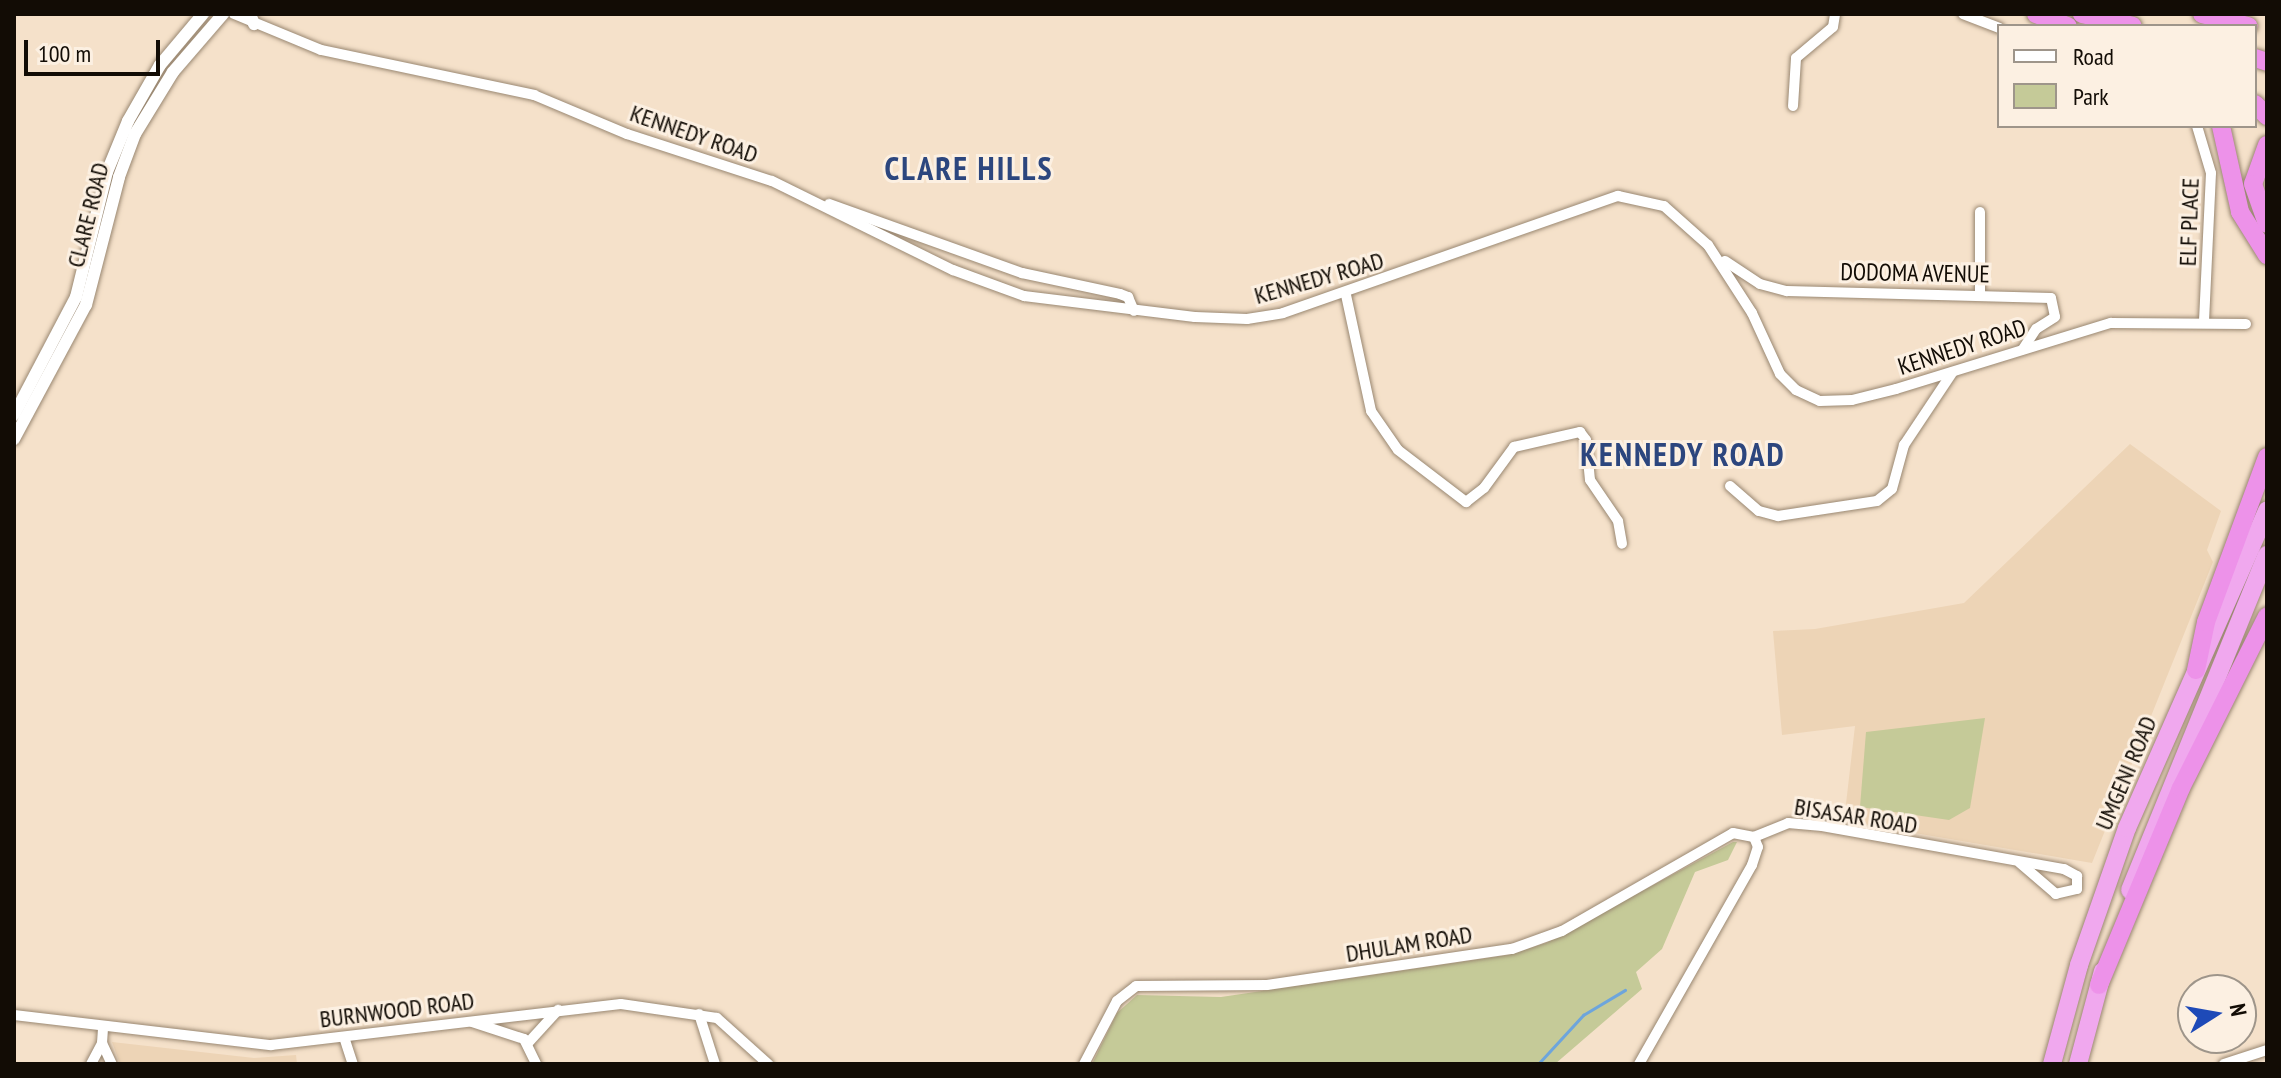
<!DOCTYPE html>
<style>
body{margin:0}
#map{position:relative;width:2281px;height:1078px;overflow:hidden;background:#f5e1ca;font-family:"PT Sans Narrow",sans-serif}
div>[style]{position:absolute}
[style*='--x']{left:calc(var(--x)*1px);top:calc(var(--y)*1px);width:calc(var(--w)*1px);rotate:calc(var(--a)*1deg)}
.built>*{inset:0;background:#edd4b6}
.green>*{inset:0;background:#c5ca98}
.stream>*{height:3px;margin:-1.5px;padding:0 1.5px;transform-origin:1.5px;border-radius:1.5px;background:#6da5dc}
.roads{filter:drop-shadow(0 0 2px #998771) drop-shadow(0 0 2px #998771)}
.minor>*{height:10px;margin:-5px;padding:0 5px;transform-origin:5px;border-radius:5px;background:#fff}
.tertiary>*{height:12px;margin:-6px;padding:0 6px;transform-origin:6px;border-radius:6px;background:#fff}
.trunk>*{height:18px;margin:-9px;padding:0 9px;transform-origin:9px;border-radius:9px;background:#f0a8ee}
.motorway>*{height:18px;margin:-9px;padding:0 9px;transform-origin:9px;border-radius:9px;background:#ed92e9}
span{translate:-50% -50%;white-space:nowrap;text-align:center;line-height:1.15;-webkit-text-stroke:6px #fcf0e2;paint-order:stroke}
.street-label{font-size:24px;color:#120c05}
.district-label{font-size:32px;color:#2c467e;font-weight:700;letter-spacing:2px}
.frame{position:absolute;inset:0;border:16px solid #120c05;pointer-events:none}
.legend{position:absolute;left:1997px;top:24px;width:260px;height:104px;box-sizing:border-box;background:#fcf0e2;border:2px solid #9e958a;margin:0;padding:10px 14px;list-style:none;font-size:24px;color:#120c05}
.legend li{display:flex;align-items:center;gap:16px;height:40px}
.legend b{width:40px;border:2px solid #9e958a}
.north{position:absolute;left:2177px;top:974px;width:80px;height:80px;box-sizing:border-box;background:#fcf0e2;border:2px solid #9e958a;border-radius:50%;rotate:79deg;font-size:22px;font-weight:700;line-height:32px;text-align:center;color:#120c05}
.north::after{content:'';display:block;margin:auto;width:28px;height:36px;background:#1e4ab8;clip-path:polygon(50% 0,100% 100%,50% 72%,0 100%)}
.scale{position:absolute;left:24px;top:40px;width:136px;height:36px;box-sizing:border-box;border:4px solid #120c05;border-top:0;padding-left:10px;font-size:24px;line-height:28px;white-space:nowrap;color:#120c05;-webkit-text-stroke:6px #fcf0e2;paint-order:stroke}
</style>
<div id="map">
<div class="built">
<div style="clip-path:polygon(2130px 444px,2221px 511px,2207px 550px,2213px 562px,2092px 863px,1844px 821px,1855px 726px,1782px 735px,1773px 631px,1815px 629px,1964px 603px)"></div>
<div style="clip-path:polygon(112px 1042px,254px 1058px,296px 1055px,297px 1064px,120px 1064px)"></div>
</div>
<div class="green">
<div style="clip-path:polygon(1985px 718px,1970px 808px,1949px 820px,1860px 807px,1866px 732px)"></div>
<div style="clip-path:polygon(1733px 842px,1737px 842px,1728px 860px,1695px 872px,1662px 949px,1636px 972px,1642px 989px,1555px 1064px,1092px 1064px,1117px 1013px,1137px 995px,1221px 997px,1508px 955px,1546px 943px)"></div>
</div>
<div class="stream">
<div style="--x:1538;--y:1064;--w:67;--a:-47.4"></div>
<div style="--x:1583;--y:1015;--w:49;--a:-30.8"></div>
</div>
<div class="roads">
<div class="minor">
<div style="--x:234;--y:14;--w:94;--a:22.5"></div>
<div style="--x:321;--y:50;--w:218;--a:11.9"></div>
<div style="--x:534;--y:95;--w:101;--a:22.8"></div>
<div style="--x:627;--y:134;--w:152;--a:18"></div>
<div style="--x:772;--y:181;--w:202;--a:26.2"></div>
<div style="--x:953;--y:270;--w:76;--a:20.1"></div>
<div style="--x:1024;--y:296;--w:172;--a:7"></div>
<div style="--x:1195;--y:317;--w:52;--a:2.2"></div>
<div style="--x:1247;--y:319;--w:36;--a:-9"></div>
<div style="--x:1283;--y:313;--w:355;--a:-19.3"></div>
<div style="--x:1618;--y:196;--w:47;--a:12.3"></div>
<div style="--x:1664;--y:206;--w:59;--a:41.6"></div>
<div style="--x:1708;--y:245;--w:81;--a:57.1"></div>
<div style="--x:1752;--y:313;--w:67;--a:65.3"></div>
<div style="--x:1780;--y:374;--w:23;--a:45"></div>
<div style="--x:1796;--y:390;--w:26;--a:25"></div>
<div style="--x:1820;--y:401;--w:32;--a:-2"></div>
<div style="--x:1852;--y:400;--w:45;--a:-14"></div>
<div style="--x:1896;--y:389;--w:225;--a:-17.1"></div>
<div style="--x:2111;--y:323;--w:135;--a:0.4"></div>
<div style="--x:1963;--y:14;--w:39;--a:21"></div>
<div style="--x:1793;--y:106;--w:48;--a:-86.4"></div>
<div style="--x:1796;--y:58;--w:48;--a:-40"></div>
<div style="--x:1833;--y:27;--w:13;--a:-81"></div>
<div style="--x:2197;--y:126;--w:49;--a:73.4"></div>
<div style="--x:2211;--y:173;--w:148;--a:92.7"></div>
<div style="--x:829;--y:204;--w:205;--a:19.7"></div>
<div style="--x:1022;--y:273;--w:100;--a:12.1"></div>
<div style="--x:1120;--y:294;--w:9;--a:21"></div>
<div style="--x:1128;--y:297;--w:15;--a:67"></div>
<div style="--x:1725;--y:261;--w:42;--a:33.3"></div>
<div style="--x:1760;--y:284;--w:28;--a:15"></div>
<div style="--x:1787;--y:291;--w:264;--a:1.5"></div>
<div style="--x:2051;--y:298;--w:19;--a:78"></div>
<div style="--x:2055;--y:317;--w:22;--a:148"></div>
<div style="--x:2036;--y:329;--w:24;--a:123"></div>
<div style="--x:1980;--y:294;--w:82;--a:-90"></div>
<div style="--x:1346;--y:295;--w:119;--a:77.8"></div>
<div style="--x:1371;--y:411;--w:47;--a:55.3"></div>
<div style="--x:1398;--y:450;--w:86;--a:37.4"></div>
<div style="--x:1466;--y:502;--w:23;--a:-38"></div>
<div style="--x:1484;--y:488;--w:51;--a:-53.8"></div>
<div style="--x:1514;--y:447;--w:68;--a:-12.8"></div>
<div style="--x:1580;--y:432;--w:10;--a:53"></div>
<div style="--x:1586;--y:440;--w:40;--a:84.3"></div>
<div style="--x:1590;--y:480;--w:50;--a:55.7"></div>
<div style="--x:1618;--y:521;--w:23;--a:80"></div>
<div style="--x:1730;--y:486;--w:38;--a:41"></div>
<div style="--x:1759;--y:511;--w:20;--a:15"></div>
<div style="--x:1778;--y:516;--w:100;--a:-8.6"></div>
<div style="--x:1877;--y:501;--w:19;--a:-39"></div>
<div style="--x:1892;--y:489;--w:46;--a:-74.7"></div>
<div style="--x:1904;--y:445;--w:87;--a:-56.3"></div>
<div style="--x:1754;--y:837;--w:37;--a:-22"></div>
<div style="--x:1788;--y:823;--w:34;--a:5"></div>
<div style="--x:1822;--y:826;--w:246;--a:10.1"></div>
<div style="--x:2064;--y:869;--w:15;--a:28"></div>
<div style="--x:2077;--y:876;--w:13;--a:90"></div>
<div style="--x:2077;--y:889;--w:22;--a:167"></div>
<div style="--x:2056;--y:894;--w:48;--a:-139.3"></div>
<div style="--x:699;--y:1014;--w:52;--a:72.3"></div>
<div style="--x:14;--y:1015;--w:259;--a:6.7"></div>
<div style="--x:271;--y:1045;--w:352;--a:-6.7"></div>
<div style="--x:621;--y:1004;--w:97;--a:8.3"></div>
<div style="--x:717;--y:1018;--w:69;--a:42"></div>
<div style="--x:472;--y:1022;--w:55;--a:18.1"></div>
<div style="--x:524;--y:1039;--w:28;--a:64"></div>
<div style="--x:344;--y:1037;--w:28;--a:72"></div>
<div style="--x:102;--y:1043;--w:23;--a:65"></div>
<div style="--x:528;--y:1043;--w:45;--a:-47.7"></div>
<div style="--x:91;--y:1064;--w:24;--a:-62"></div>
<div style="--x:102;--y:1043;--w:16;--a:-86"></div>
<div style="--x:1084;--y:1064;--w:71;--a:-62.4"></div>
<div style="--x:1117;--y:1001;--w:24;--a:-38"></div>
<div style="--x:1136;--y:986;--w:131;--a:-0.4"></div>
<div style="--x:1267;--y:985;--w:248;--a:-8.4"></div>
<div style="--x:1512;--y:949;--w:53;--a:-19.8"></div>
<div style="--x:1562;--y:931;--w:197;--a:-29.8"></div>
<div style="--x:1733;--y:833;--w:21;--a:11"></div>
<div style="--x:1639;--y:1064;--w:229;--a:-60.4"></div>
<div style="--x:1752;--y:865;--w:19;--a:-72"></div>
<div style="--x:1758;--y:847;--w:11;--a:-112"></div>
<div style="--x:2224;--y:1064;--w:45;--a:-18"></div>
</div>
<div class="tertiary">
<div style="--x:250;--y:14;--w:11;--a:68"></div>
<div style="--x:14;--y:415;--w:133;--a:-62.3"></div>
<div style="--x:76;--y:297;--w:129;--a:-76.1"></div>
<div style="--x:107;--y:172;--w:55;--a:-67.6"></div>
<div style="--x:128;--y:121;--w:64;--a:-60.3"></div>
<div style="--x:160;--y:65;--w:67;--a:-49.9"></div>
<div style="--x:14;--y:439;--w:152;--a:-61.8"></div>
<div style="--x:86;--y:305;--w:132;--a:-75.5"></div>
<div style="--x:119;--y:177;--w:46;--a:-69.6"></div>
<div style="--x:135;--y:134;--w:73;--a:-58.5"></div>
<div style="--x:173;--y:72;--w:77;--a:-49.2"></div>
</div>
<div class="trunk">
<div style="--x:2130;--y:890;--w:362;--a:-67.8"></div>
<div style="--x:2052;--y:1064;--w:103;--a:-74.7"></div>
<div style="--x:2079;--y:965;--w:145;--a:-70.7"></div>
<div style="--x:2127;--y:828;--w:347;--a:-66.2"></div>
<div style="--x:2078;--y:1064;--w:96;--a:-75"></div>
</div>
<div class="motorway">
<div style="--x:2036;--y:14;--w:34;--a:21"></div>
<div style="--x:2082;--y:14;--w:52;--a:13.2"></div>
<div style="--x:2202;--y:14;--w:48;--a:14.6"></div>
<div style="--x:2255;--y:58;--w:13;--a:18"></div>
<div style="--x:2255;--y:104;--w:17;--a:45"></div>
<div style="--x:2221;--y:126;--w:88;--a:77.5"></div>
<div style="--x:2240;--y:212;--w:51;--a:57.9"></div>
<div style="--x:2267;--y:145;--w:41;--a:109.7"></div>
<div style="--x:2253;--y:184;--w:42;--a:70.7"></div>
<div style="--x:2196;--y:670;--w:49;--a:-78.2"></div>
<div style="--x:2206;--y:622;--w:176;--a:-69.7"></div>
<div style="--x:2099;--y:985;--w:213;--a:-67.4"></div>
<div style="--x:2181;--y:788;--w:192;--a:-63.4"></div>
</div>
</div>
<div class="street-label">
<span style="left:694px;top:134px;rotate:19deg">KENNEDY ROAD</span>
<span style="left:88px;top:215px;rotate:-76deg">CLARE ROAD</span>
<span style="left:2189px;top:222px;rotate:-88deg">ELF PLACE</span>
<span style="left:1915px;top:273px;rotate:1deg">DODOMA AVENUE</span>
<span style="left:1319px;top:278px;rotate:-16deg">KENNEDY ROAD</span>
<span style="left:1962px;top:347px;rotate:-18deg">KENNEDY ROAD</span>
<span style="left:2126px;top:773px;rotate:-67deg">UMGENI ROAD</span>
<span style="left:1856px;top:816px;rotate:9deg">BISASAR ROAD</span>
<span style="left:1409px;top:944px;rotate:-9deg">DHULAM ROAD</span>
<span style="left:397px;top:1010px;rotate:-7deg">BURNWOOD ROAD</span>
</div>
<div class="district-label">
<span style="left:969px;top:168px">CLARE HILLS</span>
<span style="left:1683px;top:454px">KENNEDY ROAD</span>
</div>
<div class="frame"></div>
<ul class="legend">
<li><b style="height:10px;background:#fff"></b>Road</li>
<li><b style="height:22px;background:#c5ca98"></b>Park</li>
</ul>
<div class="north">N</div>
<div class="scale">100 m</div>
</div>
